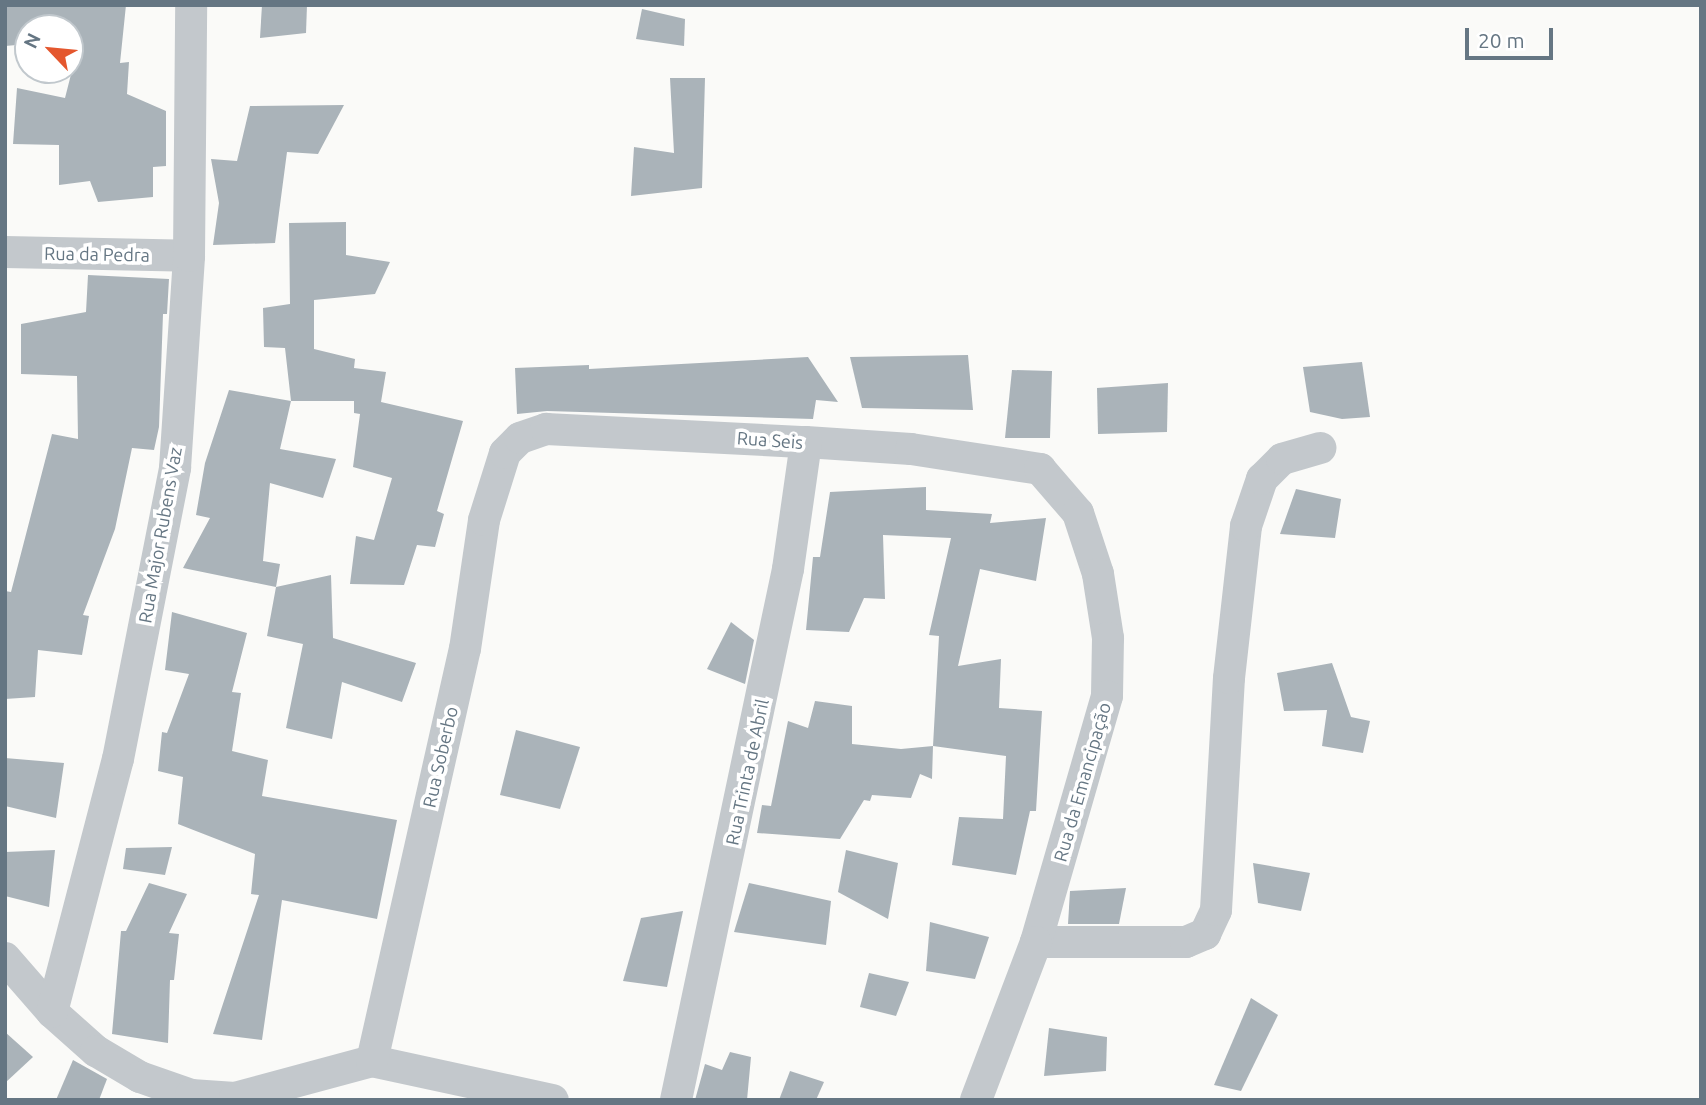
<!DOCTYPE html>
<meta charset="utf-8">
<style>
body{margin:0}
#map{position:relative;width:1706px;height:1105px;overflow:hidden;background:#fafaf8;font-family:Ubuntu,sans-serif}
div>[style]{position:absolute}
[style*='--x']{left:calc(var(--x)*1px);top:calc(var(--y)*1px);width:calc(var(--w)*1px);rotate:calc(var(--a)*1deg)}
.building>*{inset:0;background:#aab3b9}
.street>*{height:32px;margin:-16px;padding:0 16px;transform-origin:16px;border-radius:16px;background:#c3c8cc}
span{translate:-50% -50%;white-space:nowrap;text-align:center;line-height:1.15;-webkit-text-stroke:7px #fff;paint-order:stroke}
.street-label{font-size:18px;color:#657683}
.frame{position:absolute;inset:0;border:7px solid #657683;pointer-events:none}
.north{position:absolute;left:14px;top:14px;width:70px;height:70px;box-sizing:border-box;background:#fff;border:2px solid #c1c8cd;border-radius:50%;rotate:296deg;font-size:19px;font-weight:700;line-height:28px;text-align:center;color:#657683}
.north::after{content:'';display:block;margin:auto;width:24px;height:32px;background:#e4572e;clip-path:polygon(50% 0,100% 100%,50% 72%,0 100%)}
.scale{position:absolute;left:1465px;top:28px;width:88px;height:32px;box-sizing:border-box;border:4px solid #657683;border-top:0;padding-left:9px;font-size:21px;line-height:24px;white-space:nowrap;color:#657683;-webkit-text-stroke:5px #fff;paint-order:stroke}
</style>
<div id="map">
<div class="building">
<div style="clip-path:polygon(5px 5px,126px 5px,120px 63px,129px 62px,127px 94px,166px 111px,166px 166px,153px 167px,153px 197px,98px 202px,90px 181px,59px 185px,59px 145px,13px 144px,17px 88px,65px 98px,80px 39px,70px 40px,70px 28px,28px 28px,28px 44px,5px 46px)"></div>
<div style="clip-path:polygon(262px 5px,307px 5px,306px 33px,260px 38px)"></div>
<div style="clip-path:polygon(642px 9px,685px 19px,684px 46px,636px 39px)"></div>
<div style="clip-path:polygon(670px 78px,705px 78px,702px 188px,631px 196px,634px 147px,674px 153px)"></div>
<div style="clip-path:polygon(344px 105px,318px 154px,287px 152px,275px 243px,213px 245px,219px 203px,211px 159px,237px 161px,250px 106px)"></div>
<div style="clip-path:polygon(346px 222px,346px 255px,390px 262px,375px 294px,314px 300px,314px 349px,355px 359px,354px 368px,386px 372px,381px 402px,463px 421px,437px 511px,444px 514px,435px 547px,417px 545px,404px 585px,350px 584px,356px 536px,374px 540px,392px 478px,353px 467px,360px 414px,354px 413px,354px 401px,291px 401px,285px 348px,264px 347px,263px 308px,290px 304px,289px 223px)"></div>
<div style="clip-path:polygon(88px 275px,169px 279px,167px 314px,163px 314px,159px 427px,154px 450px,132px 448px,115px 529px,83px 615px,89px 616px,82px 655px,38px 650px,35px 697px,5px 699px,5px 591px,11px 592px,52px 434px,78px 439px,77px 376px,21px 374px,21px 324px,86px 312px)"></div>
<div style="clip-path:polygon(968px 355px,973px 410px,862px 408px,850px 357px)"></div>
<div style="clip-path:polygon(808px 357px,838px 402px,816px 400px,813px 419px,547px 411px,517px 414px,515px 368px,589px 365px,589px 369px)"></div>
<div style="clip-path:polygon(1362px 362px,1370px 417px,1342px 419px,1310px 412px,1303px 367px)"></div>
<div style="clip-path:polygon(1012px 370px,1052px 371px,1050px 438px,1005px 438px)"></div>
<div style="clip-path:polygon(1168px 383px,1167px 432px,1098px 434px,1097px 388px)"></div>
<div style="clip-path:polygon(229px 390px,291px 401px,280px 449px,336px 459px,323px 498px,270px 483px,263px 561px,280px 564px,276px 587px,183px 568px,210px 518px,196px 515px,205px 463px)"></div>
<div style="clip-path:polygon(926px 487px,926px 510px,992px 514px,990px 523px,1046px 518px,1036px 581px,980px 569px,958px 666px,1001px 659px,999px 708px,1042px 711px,1036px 811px,1030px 811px,1016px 875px,952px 865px,959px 817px,1003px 819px,1006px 756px,933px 746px,939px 636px,929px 635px,951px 538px,883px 535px,885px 599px,864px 598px,849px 632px,806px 630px,813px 557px,820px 557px,830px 492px)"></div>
<div style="clip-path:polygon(1296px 489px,1341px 499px,1335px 538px,1280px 534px)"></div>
<div style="clip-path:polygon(331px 575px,333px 638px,416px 663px,402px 702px,342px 682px,332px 739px,286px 728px,303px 644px,267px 636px,276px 587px)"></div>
<div style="clip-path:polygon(172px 612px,247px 633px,232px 692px,241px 693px,232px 751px,268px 760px,262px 796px,397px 820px,377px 919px,282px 900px,262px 1040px,213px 1034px,259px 895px,251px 894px,255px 854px,178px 824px,183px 777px,158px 771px,162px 732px,167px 733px,189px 674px,165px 670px)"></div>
<div style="clip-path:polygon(731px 622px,754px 640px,745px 684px,707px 669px)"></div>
<div style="clip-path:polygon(1332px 663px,1351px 717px,1370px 721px,1363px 753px,1322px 746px,1327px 710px,1284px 711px,1277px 673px)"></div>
<div style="clip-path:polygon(815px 701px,852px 706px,852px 744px,901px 749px,933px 746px,932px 779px,920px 774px,911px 798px,872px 795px,870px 801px,864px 800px,840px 839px,757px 833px,762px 805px,771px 806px,788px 721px,808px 728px)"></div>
<div style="clip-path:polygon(516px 730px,580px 747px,560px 809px,500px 795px)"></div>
<div style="clip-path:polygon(5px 758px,64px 763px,56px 818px,5px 806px)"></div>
<div style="clip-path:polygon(172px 847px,165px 875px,123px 869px,126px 848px)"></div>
<div style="clip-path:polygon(55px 850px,49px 907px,5px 896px,5px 852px)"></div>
<div style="clip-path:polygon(846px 850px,898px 863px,888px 919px,838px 892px)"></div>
<div style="clip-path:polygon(1253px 863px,1310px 873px,1301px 911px,1258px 903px)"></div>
<div style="clip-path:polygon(149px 883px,187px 894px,169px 933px,179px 934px,174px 980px,170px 980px,168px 1043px,112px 1034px,121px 931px,126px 931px)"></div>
<div style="clip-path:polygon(749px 883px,831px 901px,826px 945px,734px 932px)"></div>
<div style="clip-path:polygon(1126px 888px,1119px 924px,1068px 924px,1070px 891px)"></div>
<div style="clip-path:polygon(683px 911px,667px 987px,623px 981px,641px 918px)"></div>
<div style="clip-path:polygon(930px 922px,989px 937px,975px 979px,926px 971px)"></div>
<div style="clip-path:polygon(869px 973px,909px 982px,896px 1016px,860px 1007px)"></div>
<div style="clip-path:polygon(1251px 998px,1278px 1015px,1241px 1091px,1214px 1085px)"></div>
<div style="clip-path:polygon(1049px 1028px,1107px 1037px,1106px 1071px,1044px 1076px)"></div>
<div style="clip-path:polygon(5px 1032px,33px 1057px,5px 1083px)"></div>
<div style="clip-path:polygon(730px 1052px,751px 1057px,747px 1100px,695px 1100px,705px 1064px,722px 1070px)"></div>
<div style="clip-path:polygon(73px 1060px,107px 1079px,99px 1100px,56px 1100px)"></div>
<div style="clip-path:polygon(790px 1071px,824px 1082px,816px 1100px,779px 1100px)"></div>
</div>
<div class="street">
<div style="--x:5;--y:252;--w:184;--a:1.2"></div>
<div style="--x:1036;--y:942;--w:150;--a:0"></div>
<div style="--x:1186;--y:942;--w:21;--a:-23"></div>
<div style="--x:1205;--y:934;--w:26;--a:-65"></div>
<div style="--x:1216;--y:910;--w:232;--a:-86.8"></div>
<div style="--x:1229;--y:678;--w:153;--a:-83.6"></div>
<div style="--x:1246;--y:526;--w:50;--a:-71.2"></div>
<div style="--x:1262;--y:479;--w:28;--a:-45"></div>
<div style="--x:1282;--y:459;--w:40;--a:-16"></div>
<div style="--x:5;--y:958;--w:72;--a:49"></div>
<div style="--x:52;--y:1012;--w:59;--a:41.6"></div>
<div style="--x:96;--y:1051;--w:51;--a:30.6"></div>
<div style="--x:140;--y:1077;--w:54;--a:19.4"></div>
<div style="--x:191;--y:1095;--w:44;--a:3.9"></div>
<div style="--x:235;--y:1098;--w:142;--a:-15.1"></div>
<div style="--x:372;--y:1061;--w:185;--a:12.2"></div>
<div style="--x:52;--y:1012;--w:261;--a:-75.4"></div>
<div style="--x:118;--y:759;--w:297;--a:-78.9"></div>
<div style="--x:175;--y:468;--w:212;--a:-86.2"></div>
<div style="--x:189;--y:256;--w:251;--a:-89.5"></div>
<div style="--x:372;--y:1061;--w:422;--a:-77.3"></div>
<div style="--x:465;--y:649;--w:130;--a:-81.6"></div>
<div style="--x:484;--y:520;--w:70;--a:-72.6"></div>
<div style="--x:505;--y:453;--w:21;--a:-45"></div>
<div style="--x:520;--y:438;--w:28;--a:-19"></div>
<div style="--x:546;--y:429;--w:260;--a:2.9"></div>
<div style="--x:806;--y:442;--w:105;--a:3.8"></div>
<div style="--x:911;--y:449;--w:131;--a:8.8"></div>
<div style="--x:1040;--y:469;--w:58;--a:49.2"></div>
<div style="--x:1078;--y:513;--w:64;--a:71.8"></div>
<div style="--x:1098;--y:574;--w:65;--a:81.1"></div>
<div style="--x:1108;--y:638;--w:58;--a:91"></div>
<div style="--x:1107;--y:696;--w:256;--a:106.1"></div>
<div style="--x:1036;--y:942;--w:169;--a:110.8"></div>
<div style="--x:676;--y:1100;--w:543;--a:-78.09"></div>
<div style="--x:788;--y:569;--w:128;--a:-81.9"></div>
</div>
<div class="street-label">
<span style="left:97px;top:254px;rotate:1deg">Rua da Pedra</span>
<span style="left:770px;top:440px;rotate:4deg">Rua Seis</span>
<span style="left:160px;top:535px;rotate:-80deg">Rua Major Rubens Vaz</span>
<span style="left:440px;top:757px;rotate:-77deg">Rua Soberbo</span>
<span style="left:747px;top:772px;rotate:-78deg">Rua Trinta de Abril</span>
<span style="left:1082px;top:782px;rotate:-74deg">Rua da Emancipação</span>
</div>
<div class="frame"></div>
<div class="north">N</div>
<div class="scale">20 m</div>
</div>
